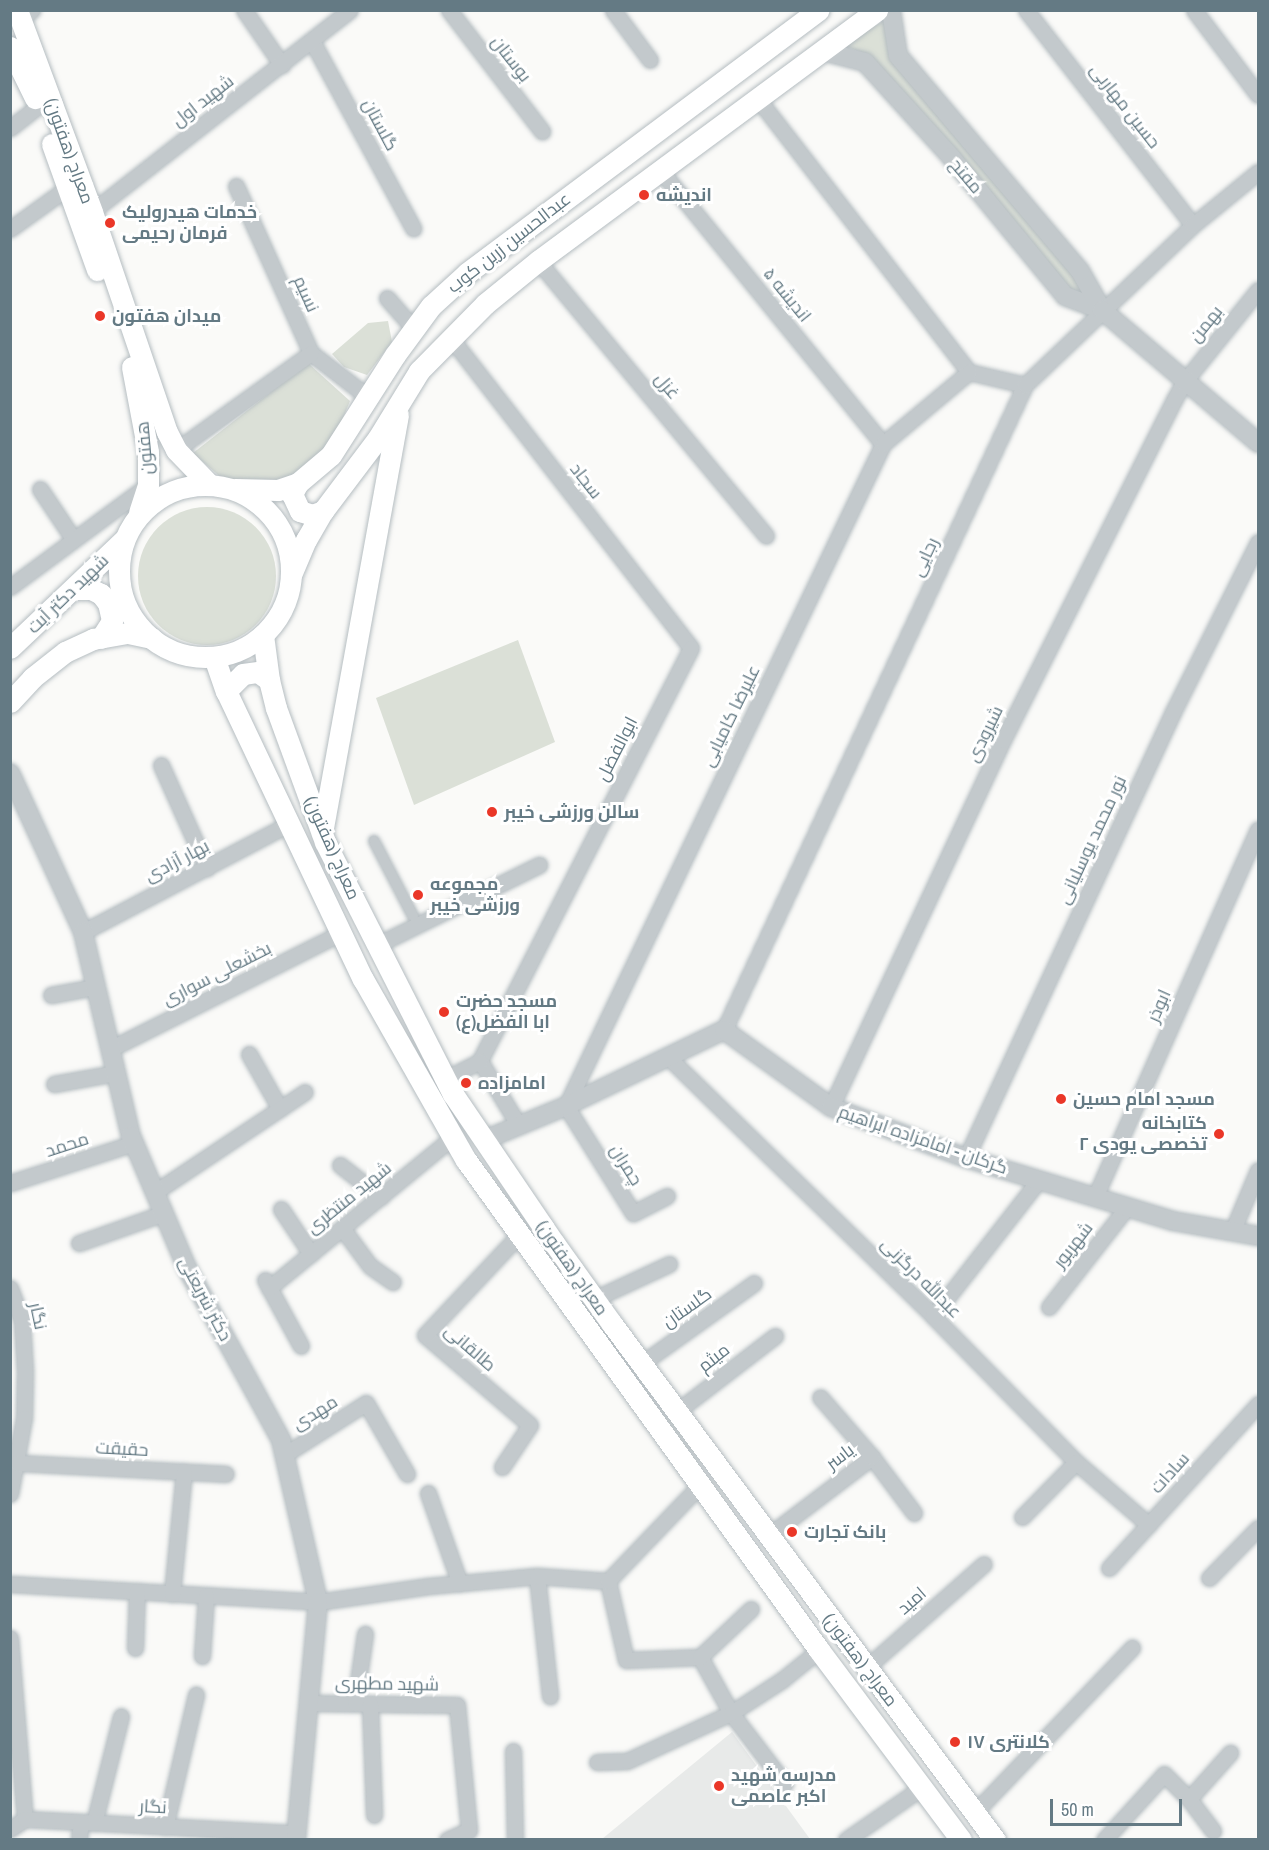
<!DOCTYPE html>
<meta charset="utf-8">
<style>
body{margin:0}
#map{position:relative;width:1269px;height:1850px;overflow:hidden;background:#fafaf8;font-family:"Archivo Narrow",Cairo,sans-serif}
div>[style]{position:absolute}
[style*='--x']{left:calc(var(--x)*1px);top:calc(var(--y)*1px);width:calc(var(--w)*1px);rotate:calc(var(--a)*1deg)}
.built>*{inset:0;background:#e8eae9}
.green>*{inset:0;background:#dbe0d7}
.round{border-radius:50%}
.roads{filter:drop-shadow(0 0 2px #b5bdc1) drop-shadow(0 0 2px #b5bdc1)}
.pedestrian>*{height:10px;margin:-5px;padding:0 5px;transform-origin:5px;border-radius:5px;background:#c3c9cc}
.minor>*{height:15px;margin:-7.5px;padding:0 7.5px;transform-origin:7.5px;border-radius:7.5px;background:#c3c9cc}
.tertiary>*{height:18px;margin:-9px;padding:0 9px;transform-origin:9px;border-radius:9px;background:#c3c9cc}
.secondary>*{height:21px;margin:-10.5px;padding:0 10.5px;transform-origin:10.5px;border-radius:10.5px;background:#fff}
.secondary>.ring{margin:-10.5px;padding:0;box-sizing:content-box;background:none;border:21px solid #fff;border-radius:50%}
.dots>*{width:16px;height:16px;translate:-50% -50%;box-sizing:border-box;border:3px solid #fff;border-radius:50%}
span{translate:-50% -50%;white-space:nowrap;text-align:center;line-height:1.15;-webkit-text-stroke:6px #fff;paint-order:stroke}
.street-label{font-size:18px;color:#647a84}
.poi-label{font-size:18px;color:#647a84;font-weight:700}
.left{translate:0 -50%;text-align:left}
.right{translate:-100% -50%;text-align:right}
.frame{position:absolute;inset:0;border:12px solid #647a84;pointer-events:none}
.scale{position:absolute;left:1050px;top:1799px;width:132px;height:27px;box-sizing:border-box;border:3px solid #647a84;border-top:0;padding-left:8px;font-size:18px;line-height:21px;white-space:nowrap;color:#647a84;-webkit-text-stroke:4px #fff;paint-order:stroke}
</style>
<div id="map">
<div class="built">
<div style="clip-path:polygon(732px 1732px,810px 1839px,602px 1839px)"></div>
</div>
<div class="green">
<div style="clip-path:polygon(885px 20px,891px 56px,1078px 278px,1090px 298px,1069px 292px,873px 58px,844px 45px)"></div>
<div style="clip-path:polygon(388px 321px,392px 342px,367px 375px,344px 367px,332px 354px,368px 323px)"></div>
<div style="clip-path:polygon(308px 363px,350px 401px,329px 452px,295px 481px,225px 481px,193px 453px)"></div>
<div class="round" style="left:138px;top:507px;width:138px;height:138px"></div>
<div style="clip-path:polygon(518px 640px,555px 742px,414px 805px,376px 698px)"></div>
</div>
<div class="roads">
<div class="pedestrian">
<div style="--x:374;--y:841;--w:85;--a:62.5"></div>
</div>
<div class="minor">
<div style="--x:244;--y:10;--w:67;--a:55.4"></div>
<div style="--x:449;--y:10;--w:153;--a:52.5"></div>
<div style="--x:613;--y:10;--w:62;--a:53.5"></div>
<div style="--x:1026;--y:10;--w:272;--a:52.2"></div>
<div style="--x:1194;--y:10;--w:106;--a:53"></div>
<div style="--x:20;--y:20;--w:16;--a:-40"></div>
<div style="--x:312;--y:41;--w:213;--a:61.6"></div>
<div style="--x:758;--y:99;--w:345;--a:52.3"></div>
<div style="--x:969;--y:372;--w:57;--a:13.1"></div>
<div style="--x:10;--y:128;--w:36;--a:-38"></div>
<div style="--x:661;--y:171;--w:352;--a:50.9"></div>
<div style="--x:236;--y:186;--w:183;--a:65.8"></div>
<div style="--x:311;--y:353;--w:72;--a:37.7"></div>
<div style="--x:85;--y:217;--w:336;--a:-38"></div>
<div style="--x:10;--y:229;--w:70;--a:-35.7"></div>
<div style="--x:538;--y:261;--w:357;--a:50.3"></div>
<div style="--x:387;--y:298;--w:41;--a:48.9"></div>
<div style="--x:450;--y:337;--w:393;--a:52.2"></div>
<div style="--x:691;--y:648;--w:464;--a:117.1"></div>
<div style="--x:176;--y:450;--w:166;--a:-35.7"></div>
<div style="--x:40;--y:489;--w:61;--a:56.3"></div>
<div style="--x:10;--y:587;--w:172;--a:-36.5"></div>
<div style="--x:161;--y:765;--w:113;--a:65.9"></div>
<div style="--x:83;--y:932;--w:233;--a:-27.7"></div>
<div style="--x:377;--y:945;--w:181;--a:-26.3"></div>
<div style="--x:51;--y:995;--w:45;--a:-10.3"></div>
<div style="--x:724;--y:1030;--w:712;--a:-64.98"></div>
<div style="--x:1025;--y:385;--w:232;--a:-43.6"></div>
<div style="--x:1193;--y:225;--w:84;--a:-39.2"></div>
<div style="--x:110;--y:1049;--w:258;--a:-26.7"></div>
<div style="--x:249;--y:1054;--w:63;--a:60.6"></div>
<div style="--x:668;--y:1057;--w:371;--a:44.3"></div>
<div style="--x:933;--y:1316;--w:204;--a:45.6"></div>
<div style="--x:1076;--y:1462;--w:96;--a:40.8"></div>
<div style="--x:480;--y:1061;--w:76;--a:59"></div>
<div style="--x:445;--y:1079;--w:39;--a:-27"></div>
<div style="--x:54;--y:1084;--w:63;--a:-10.1"></div>
<div style="--x:831;--y:1107;--w:405;--a:-64.9"></div>
<div style="--x:1003;--y:740;--w:381;--a:-63.3"></div>
<div style="--x:1174;--y:400;--w:21;--a:-61"></div>
<div style="--x:1184;--y:382;--w:118;--a:-51.2"></div>
<div style="--x:966;--y:1158;--w:492;--a:-65.1"></div>
<div style="--x:1173;--y:712;--w:190;--a:-63.4"></div>
<div style="--x:340;--y:1165;--w:52;--a:38"></div>
<div style="--x:10;--y:1183;--w:130;--a:-17.9"></div>
<div style="--x:155;--y:1192;--w:180;--a:-33.7"></div>
<div style="--x:667;--y:1196;--w:38;--a:153"></div>
<div style="--x:633;--y:1213;--w:126;--a:-122.1"></div>
<div style="--x:566;--y:1106;--w:734;--a:-64.41"></div>
<div style="--x:883;--y:444;--w:112;--a:-39.9"></div>
<div style="--x:1095;--y:1197;--w:402;--a:-66.1"></div>
<div style="--x:281;--y:1209;--w:54;--a:56.3"></div>
<div style="--x:342;--y:1228;--w:47;--a:53.6"></div>
<div style="--x:370;--y:1266;--w:28;--a:35"></div>
<div style="--x:1232;--y:1232;--w:67;--a:-67.2"></div>
<div style="--x:79;--y:1243;--w:90;--a:-19.4"></div>
<div style="--x:265;--y:1280;--w:75;--a:61.4"></div>
<div style="--x:10;--y:1288;--w:35;--a:70"></div>
<div style="--x:22;--y:1321;--w:51;--a:86.6"></div>
<div style="--x:25;--y:1372;--w:46;--a:91.2"></div>
<div style="--x:24;--y:1418;--w:77;--a:100.4"></div>
<div style="--x:269;--y:1288;--w:238;--a:-39.4"></div>
<div style="--x:594;--y:1299;--w:83;--a:-25"></div>
<div style="--x:1049;--y:1307;--w:127;--a:-52"></div>
<div style="--x:933;--y:1316;--w:172;--a:-52.1"></div>
<div style="--x:641;--y:1364;--w:139;--a:-35.6"></div>
<div style="--x:676;--y:1412;--w:125;--a:-37.5"></div>
<div style="--x:284;--y:1455;--w:97;--a:-32.4"></div>
<div style="--x:366;--y:1403;--w:82;--a:60"></div>
<div style="--x:872;--y:1457;--w:70;--a:53.1"></div>
<div style="--x:17;--y:1463;--w:209;--a:3"></div>
<div style="--x:502;--y:1467;--w:50;--a:-56.3"></div>
<div style="--x:530;--y:1425;--w:138;--a:-139.4"></div>
<div style="--x:425;--y:1335;--w:139;--a:-46.8"></div>
<div style="--x:428;--y:1493;--w:96;--a:70.6"></div>
<div style="--x:1022;--y:1517;--w:77;--a:-45.5"></div>
<div style="--x:768;--y:1536;--w:131;--a:-37.2"></div>
<div style="--x:872;--y:1457;--w:79;--a:-130.9"></div>
<div style="--x:1109;--y:1568;--w:222;--a:-47.7"></div>
<div style="--x:537;--y:1576;--w:121;--a:83.8"></div>
<div style="--x:1209;--y:1578;--w:70;--a:-45.6"></div>
<div style="--x:608;--y:1581;--w:81;--a:77.2"></div>
<div style="--x:626;--y:1660;--w:74;--a:-2.3"></div>
<div style="--x:700;--y:1657;--w:64;--a:61"></div>
<div style="--x:731;--y:1713;--w:89;--a:52.7"></div>
<div style="--x:10;--y:1584;--w:309;--a:3.3"></div>
<div style="--x:318;--y:1602;--w:112;--a:-8.2"></div>
<div style="--x:429;--y:1586;--w:108;--a:-5.3"></div>
<div style="--x:537;--y:1576;--w:71;--a:4"></div>
<div style="--x:608;--y:1581;--w:134;--a:-46.2"></div>
<div style="--x:172;--y:1594;--w:123;--a:-84.4"></div>
<div style="--x:10;--y:1638;--w:182;--a:85.3"></div>
<div style="--x:135;--y:1648;--w:57;--a:-88"></div>
<div style="--x:202;--y:1656;--w:60;--a:-86.2"></div>
<div style="--x:700;--y:1657;--w:70;--a:-43.3"></div>
<div style="--x:866;--y:1668;--w:157;--a:-41.4"></div>
<div style="--x:310;--y:1703;--w:147;--a:0.8"></div>
<div style="--x:457;--y:1705;--w:126;--a:84.5"></div>
<div style="--x:469;--y:1830;--w:24;--a:156"></div>
<div style="--x:355;--y:1703;--w:70;--a:-81.8"></div>
<div style="--x:370;--y:1704;--w:111;--a:87.9"></div>
<div style="--x:513;--y:1751;--w:89;--a:88.7"></div>
<div style="--x:597;--y:1762;--w:30;--a:-2"></div>
<div style="--x:627;--y:1761;--w:115;--a:-24.8"></div>
<div style="--x:731;--y:1713;--w:61;--a:-32.9"></div>
<div style="--x:782;--y:1680;--w:48;--a:-39"></div>
<div style="--x:1189;--y:1799;--w:40;--a:53"></div>
<div style="--x:976;--y:1811;--w:226;--a:-46.3"></div>
<div style="--x:94;--y:1823;--w:110;--a:-75.8"></div>
<div style="--x:165;--y:1827;--w:136;--a:-76.8"></div>
<div style="--x:10;--y:1829;--w:18;--a:-34"></div>
<div style="--x:25;--y:1819;--w:271;--a:3"></div>
<div style="--x:79;--y:1840;--w:18;--a:-84"></div>
<div style="--x:846;--y:1840;--w:91;--a:-34.7"></div>
<div style="--x:1104;--y:1840;--w:89;--a:-47.7"></div>
<div style="--x:1164;--y:1774;--w:35;--a:45"></div>
<div style="--x:1189;--y:1799;--w:62;--a:-48.3"></div>
</div>
<div class="tertiary">
<div style="--x:823;--y:51;--w:43;--a:14.7"></div>
<div style="--x:865;--y:62;--w:128;--a:47.8"></div>
<div style="--x:951;--y:157;--w:180;--a:50.6"></div>
<div style="--x:1065;--y:296;--w:40;--a:21"></div>
<div style="--x:1102;--y:310;--w:45;--a:-119.4"></div>
<div style="--x:1080;--y:271;--w:282;--a:-130.2"></div>
<div style="--x:898;--y:56;--w:47;--a:-98.7"></div>
<div style="--x:1102;--y:310;--w:205;--a:40.4"></div>
<div style="--x:10;--y:773;--w:175;--a:65.3"></div>
<div style="--x:83;--y:932;--w:210;--a:76.8"></div>
<div style="--x:131;--y:1136;--w:143;--a:67"></div>
<div style="--x:187;--y:1268;--w:196;--a:61.3"></div>
<div style="--x:281;--y:1440;--w:166;--a:77.1"></div>
<div style="--x:318;--y:1602;--w:239;--a:95.3"></div>
<div style="--x:484;--y:1140;--w:89;--a:-22.5"></div>
<div style="--x:566;--y:1106;--w:175;--a:-25.7"></div>
<div style="--x:724;--y:1030;--w:132;--a:35.7"></div>
<div style="--x:831;--y:1107;--w:144;--a:20.7"></div>
<div style="--x:966;--y:1158;--w:216;--a:16.9"></div>
<div style="--x:1173;--y:1221;--w:86;--a:10"></div>
</div>
<div class="secondary">
<div style="--x:17;--y:10;--w:215;--a:69.6"></div>
<div style="--x:92;--y:212;--w:232;--a:71.2"></div>
<div style="--x:167;--y:432;--w:20;--a:63"></div>
<div style="--x:176;--y:450;--w:47;--a:45.9"></div>
<div style="--x:10;--y:47;--w:57;--a:63.9"></div>
<div style="--x:52;--y:144;--w:134;--a:70.3"></div>
<div style="--x:132;--y:367;--w:86;--a:79.3"></div>
<div style="--x:148;--y:452;--w:33;--a:90"></div>
<div style="--x:148;--y:485;--w:29;--a:108"></div>
<div style="--x:298;--y:483;--w:13;--a:119"></div>
<div style="--x:292;--y:494;--w:19;--a:65"></div>
<div style="--x:300;--y:511;--w:13;--a:18"></div>
<div style="--x:312;--y:515;--w:12;--a:-20"></div>
<div class="ring" style="left:119px;top:485px;width:151px;height:151px"></div>
<div style="--x:235;--y:489;--w:43;--a:1.3"></div>
<div style="--x:278;--y:490;--w:21;--a:-19"></div>
<div style="--x:298;--y:483;--w:43;--a:-40.3"></div>
<div style="--x:331;--y:455;--w:119;--a:-57.4"></div>
<div style="--x:395;--y:355;--w:61;--a:-53.7"></div>
<div style="--x:431;--y:306;--w:49;--a:-42.5"></div>
<div style="--x:467;--y:273;--w:439;--a:-36.8"></div>
<div style="--x:291;--y:575;--w:38;--a:-67"></div>
<div style="--x:306;--y:540;--w:34;--a:-60"></div>
<div style="--x:323;--y:511;--w:91;--a:-53"></div>
<div style="--x:378;--y:438;--w:79;--a:-58.5"></div>
<div style="--x:419;--y:371;--w:94;--a:-45.4"></div>
<div style="--x:485;--y:304;--w:68;--a:-39.1"></div>
<div style="--x:538;--y:261;--w:422;--a:-36.5"></div>
<div style="--x:75;--y:589;--w:16;--a:0"></div>
<div style="--x:91;--y:589;--w:11;--a:27"></div>
<div style="--x:101;--y:594;--w:11;--a:52"></div>
<div style="--x:108;--y:603;--w:18;--a:77"></div>
<div style="--x:112;--y:621;--w:20;--a:123"></div>
<div style="--x:263;--y:635;--w:45;--a:82.4"></div>
<div style="--x:269;--y:680;--w:29;--a:76"></div>
<div style="--x:276;--y:708;--w:143;--a:69.9"></div>
<div style="--x:325;--y:842;--w:283;--a:63.1"></div>
<div style="--x:453;--y:1094;--w:180;--a:55.9"></div>
<div style="--x:554;--y:1243;--w:100;--a:54.4"></div>
<div style="--x:612;--y:1324;--w:643;--a:53.42"></div>
<div style="--x:10;--y:648;--w:157;--a:-43.5"></div>
<div style="--x:214;--y:657;--w:36;--a:71"></div>
<div style="--x:226;--y:691;--w:319;--a:64.6"></div>
<div style="--x:363;--y:979;--w:208;--a:60.4"></div>
<div style="--x:466;--y:1160;--w:604;--a:54.23"></div>
<div style="--x:819;--y:1650;--w:237;--a:53.2"></div>
<div style="--x:226;--y:691;--w:24;--a:-45"></div>
<div style="--x:243;--y:674;--w:15;--a:-8"></div>
<div style="--x:258;--y:672;--w:14;--a:36"></div>
<div style="--x:10;--y:702;--w:33;--a:-47"></div>
<div style="--x:32;--y:678;--w:42;--a:-38.2"></div>
<div style="--x:65;--y:652;--w:31;--a:-25"></div>
<div style="--x:93;--y:639;--w:36;--a:-10"></div>
<div style="--x:128;--y:633;--w:24;--a:12"></div>
<div style="--x:322;--y:833;--w:425;--a:-79.7"></div>
</div>
</div>
<div class="dots">
<div style="left:644px;top:195px;background:#ea3728"></div>
<div style="left:110px;top:223px;background:#ea3728"></div>
<div style="left:100px;top:316px;background:#ea3728"></div>
<div style="left:492px;top:812px;background:#ea3728"></div>
<div style="left:418px;top:895px;background:#ea3728"></div>
<div style="left:444px;top:1012px;background:#ea3728"></div>
<div style="left:466px;top:1083px;background:#ea3728"></div>
<div style="left:1061px;top:1099px;background:#ea3728"></div>
<div style="left:1219px;top:1134px;background:#ea3728"></div>
<div style="left:792px;top:1532px;background:#ea3728"></div>
<div style="left:955px;top:1742px;background:#ea3728"></div>
<div style="left:719px;top:1786px;background:#ea3728"></div>
</div>
<div class="street-label">
<span style="left:511px;top:59px;rotate:52deg">بوستان</span>
<span style="left:203px;top:101px;rotate:-38deg">شهید اول</span>
<span style="left:1125px;top:106px;rotate:52deg">حسین مهاربی</span>
<span style="left:380px;top:125px;rotate:62deg">گلستان</span>
<span style="left:69px;top:151px;rotate:70deg">معراج (هفتون)</span>
<span style="left:966px;top:176px;rotate:50deg">مفتح</span>
<span style="left:509px;top:243px;rotate:-38deg">عبدالحسین زرین کوب</span>
<span style="left:306px;top:294px;rotate:66deg">نسیم</span>
<span style="left:787px;top:295px;rotate:51deg">اندیشه ۵</span>
<span style="left:1206px;top:324px;rotate:-51deg">بهمن</span>
<span style="left:667px;top:386px;rotate:50deg">غزل</span>
<span style="left:145px;top:448px;rotate:-95deg">هفتون</span>
<span style="left:586px;top:481px;rotate:52deg">سجاد</span>
<span style="left:925px;top:557px;rotate:-65deg">رجایی</span>
<span style="left:68px;top:594px;rotate:-44deg">شهید دکتر آیت</span>
<span style="left:731px;top:716px;rotate:-64deg">علیرضا کامیابی</span>
<span style="left:985px;top:734px;rotate:-64deg">شیرودی</span>
<span style="left:617px;top:749px;rotate:-63deg">ابوالفضل</span>
<span style="left:1092px;top:840px;rotate:-65deg">نور محمد یوسلیانی</span>
<span style="left:332px;top:848px;rotate:66deg">معراج (هفتون)</span>
<span style="left:177px;top:861px;rotate:-28deg">بهار آزادی</span>
<span style="left:217px;top:974px;rotate:-27deg">بخشعلی سواری</span>
<span style="left:1159px;top:1006px;rotate:-66deg">ابوذر</span>
<span style="left:923px;top:1140px;rotate:19deg">گرکان - امامزاده ابراهیم</span>
<span style="left:67px;top:1145px;rotate:-18deg">محمد</span>
<span style="left:626px;top:1165px;rotate:58deg">چمران</span>
<span style="left:349px;top:1198px;rotate:-39deg">شهید منتظری</span>
<span style="left:1073px;top:1245px;rotate:-52deg">شهریور</span>
<span style="left:572px;top:1268px;rotate:55deg">معراج (هفتون)</span>
<span style="left:921px;top:1278px;rotate:45deg">عبدالله درگزنی</span>
<span style="left:205px;top:1299px;rotate:62deg">دکتر شریعتی</span>
<span style="left:687px;top:1308px;rotate:-35deg">گلستان</span>
<span style="left:38px;top:1316px;rotate:78deg">نگار</span>
<span style="left:470px;top:1348px;rotate:41deg">طالقانی</span>
<span style="left:714px;top:1358px;rotate:-38deg">میثم</span>
<span style="left:315px;top:1413px;rotate:-32deg">مهدی</span>
<span style="left:122px;top:1449px;rotate:3deg">حقیقت</span>
<span style="left:840px;top:1457px;rotate:-37deg">یاسر</span>
<span style="left:1170px;top:1473px;rotate:-48deg">سادات</span>
<span style="left:912px;top:1601px;rotate:-41deg">امید</span>
<span style="left:860px;top:1660px;rotate:53deg">معراج (هفتون)</span>
<span style="left:387px;top:1684px;rotate:1deg">شهید مطهری</span>
<span style="left:153px;top:1807px;rotate:3deg">نگار</span>
</div>
<div class="poi-label">
<span class="left" style="left:656px;top:195px">اندیشه</span>
<span class="left" style="left:122px;top:223px">خدمات هیدرولیک<br>فرمان رحیمی</span>
<span class="left" style="left:112px;top:316px">میدان هفتون</span>
<span class="left" style="left:504px;top:812px">سالن ورزشی خیبر</span>
<span class="left" style="left:430px;top:895px">مجموعه<br>ورزشی خیبر</span>
<span class="left" style="left:456px;top:1012px">مسجد حضرت<br>ابا الفضل(ع)</span>
<span class="left" style="left:478px;top:1083px">امامزاده</span>
<span class="left" style="left:1073px;top:1099px">مسجد امام حسین</span>
<span class="right" style="left:1207px;top:1134px">کتابخانه<br>تخصصی یودی ۲</span>
<span class="left" style="left:804px;top:1532px">بانک تجارت</span>
<span class="left" style="left:967px;top:1742px">کلانتری ۱۷</span>
<span class="left" style="left:731px;top:1786px">مدرسه شهید<br>اکبر عاصمی</span>
</div>
<div class="frame"></div>
<div class="scale">50 m</div>
</div>
